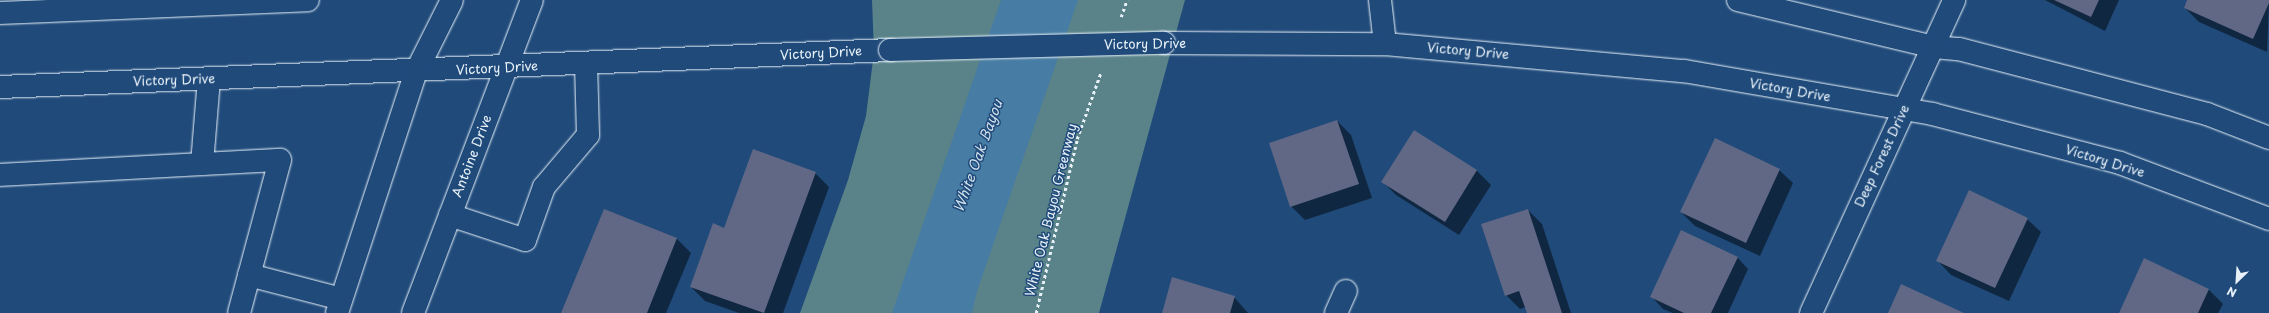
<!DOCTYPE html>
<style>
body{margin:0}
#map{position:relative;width:2269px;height:313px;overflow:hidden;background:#1f4a7a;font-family:"Playpen Sans",sans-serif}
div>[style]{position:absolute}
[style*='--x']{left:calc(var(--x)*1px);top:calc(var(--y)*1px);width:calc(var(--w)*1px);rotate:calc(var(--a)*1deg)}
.green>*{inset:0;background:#598389}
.water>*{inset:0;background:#477ca4}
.shadow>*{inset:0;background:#0007}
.building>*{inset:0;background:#616885}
.path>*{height:2.5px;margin-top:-1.25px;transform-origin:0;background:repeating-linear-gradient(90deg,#e8f1f8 0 3px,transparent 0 6px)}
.roads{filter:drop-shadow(0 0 1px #e8f1f8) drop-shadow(0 0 1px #e8f1f8)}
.minor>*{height:22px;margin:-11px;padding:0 11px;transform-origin:11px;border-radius:11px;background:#1f4a7a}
.major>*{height:22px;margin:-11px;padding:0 11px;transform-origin:11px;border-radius:11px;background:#1f4a7a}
.bridges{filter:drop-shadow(0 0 1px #e8f1f8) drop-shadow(0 0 1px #e8f1f8)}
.major-bridge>*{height:22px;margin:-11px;padding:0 11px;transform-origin:11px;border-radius:11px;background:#1f4a7a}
span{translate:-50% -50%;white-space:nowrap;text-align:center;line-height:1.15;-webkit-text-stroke:3px #1f4a7a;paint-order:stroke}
.street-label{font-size:13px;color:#e8f1f8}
.water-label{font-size:14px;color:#d0dfeb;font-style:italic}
.north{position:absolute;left:2217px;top:261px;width:40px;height:40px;-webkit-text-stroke:3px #1f4a7a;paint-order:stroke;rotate:205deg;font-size:11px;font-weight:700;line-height:16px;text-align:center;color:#e8f1f8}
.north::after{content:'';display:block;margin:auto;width:14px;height:18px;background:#e8f1f8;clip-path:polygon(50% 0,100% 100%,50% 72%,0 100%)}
</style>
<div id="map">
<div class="green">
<div style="clip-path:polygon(872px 0,1185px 0,1099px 313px,800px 313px,848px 180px,866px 116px,874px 52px)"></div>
</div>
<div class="water">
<div style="clip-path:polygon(1001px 0,1078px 0,977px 291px,972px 313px,892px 313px)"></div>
</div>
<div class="shadow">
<div style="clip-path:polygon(2045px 0,2119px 0,2105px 31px)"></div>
<div style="clip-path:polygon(2189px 0,2269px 0,2267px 52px,2199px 22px,2185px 8px)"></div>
<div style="clip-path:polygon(1337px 121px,1351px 135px,1372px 198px,1305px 220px,1291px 206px)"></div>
<div style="clip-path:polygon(1414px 132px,1477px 171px,1491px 185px,1459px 235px,1396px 195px,1382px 181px)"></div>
<div style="clip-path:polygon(1779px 170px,1793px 183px,1760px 256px,1695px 226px,1681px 212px)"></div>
<div style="clip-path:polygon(815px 173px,829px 187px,783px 313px,739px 313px,705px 301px,691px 287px,725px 229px)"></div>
<div style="clip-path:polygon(604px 210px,677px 239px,691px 253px,666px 313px,563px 313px)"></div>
<div style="clip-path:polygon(1528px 210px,1542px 224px,1571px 313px,1528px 313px,1526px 307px,1520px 309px,1506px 295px)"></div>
<div style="clip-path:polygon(2027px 219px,2041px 232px,2009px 301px,1951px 275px,1938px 261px)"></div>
<div style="clip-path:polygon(1737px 257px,1748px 269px,1728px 313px,1673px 313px,1663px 309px,1652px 297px)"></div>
<div style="clip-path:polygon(2145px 260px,2209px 290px,2223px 304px,2218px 313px,2120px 313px)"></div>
<div style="clip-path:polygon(1234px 297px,1248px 313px,1163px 313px)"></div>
</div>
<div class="building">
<div style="clip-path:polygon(2054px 0,2099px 0,2091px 17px)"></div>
<div style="clip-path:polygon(2187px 0,2269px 0,2269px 3px,2253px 39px,2184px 8px)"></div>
<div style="clip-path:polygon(1337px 120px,1359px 184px,1290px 207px,1269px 143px)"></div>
<div style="clip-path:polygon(1414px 130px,1477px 170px,1445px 222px,1381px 182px)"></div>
<div style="clip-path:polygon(1715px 138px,1780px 169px,1746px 243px,1680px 212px)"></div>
<div style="clip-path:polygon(753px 149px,816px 172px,764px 313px,690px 287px,713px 223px,724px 228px)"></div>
<div style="clip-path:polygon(1969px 190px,2028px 218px,1995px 288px,1936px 261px)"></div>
<div style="clip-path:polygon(604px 209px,677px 238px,647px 313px,561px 313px)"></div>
<div style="clip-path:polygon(1528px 209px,1562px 313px,1527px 313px,1519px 291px,1505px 296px,1481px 224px)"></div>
<div style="clip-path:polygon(1681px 230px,1738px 257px,1711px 313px,1684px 313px,1650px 297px)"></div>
<div style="clip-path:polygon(2144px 258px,2209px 289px,2198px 313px,2119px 313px)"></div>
<div style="clip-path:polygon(1172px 277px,1235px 296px,1230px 313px,1162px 313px)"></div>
<div style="clip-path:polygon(1901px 284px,1964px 313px,1888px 313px)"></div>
</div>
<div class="path">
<div style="--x:1121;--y:17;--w:18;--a:-71"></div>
<div style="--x:1036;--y:313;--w:179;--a:-76.7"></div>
<div style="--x:1077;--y:139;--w:71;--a:-70.3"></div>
</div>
<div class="roads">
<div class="minor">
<div style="--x:202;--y:164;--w:85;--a:-85.3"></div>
<div style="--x:0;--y:175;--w:280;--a:-3.1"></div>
<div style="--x:280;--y:160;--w:158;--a:105"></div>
<div style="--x:450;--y:215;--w:79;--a:18.4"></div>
<div style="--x:525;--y:240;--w:56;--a:-70.3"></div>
<div style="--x:544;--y:187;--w:68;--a:-49.8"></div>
<div style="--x:588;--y:135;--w:71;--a:-91.6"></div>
<div style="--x:249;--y:275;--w:95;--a:14.6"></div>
<div style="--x:1336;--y:313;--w:24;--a:-66"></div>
<div style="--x:1811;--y:313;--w:344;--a:-65.4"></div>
</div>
<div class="major">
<div style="--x:1380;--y:0;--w:44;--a:83.5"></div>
<div style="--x:1738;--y:0;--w:202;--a:13.5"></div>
<div style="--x:1934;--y:47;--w:25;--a:5"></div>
<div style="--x:1959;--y:49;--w:256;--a:14.7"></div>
<div style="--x:2207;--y:114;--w:66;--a:21.2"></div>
<div style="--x:0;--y:13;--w:308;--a:-2.4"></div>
<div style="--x:1164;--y:43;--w:221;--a:0.3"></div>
<div style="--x:1385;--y:44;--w:300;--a:5.2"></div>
<div style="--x:1684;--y:71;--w:252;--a:9.8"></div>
<div style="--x:1932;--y:114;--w:194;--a:14.6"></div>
<div style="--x:2120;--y:163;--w:159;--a:20.6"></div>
<div style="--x:0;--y:87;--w:891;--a:-2.38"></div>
<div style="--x:337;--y:313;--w:254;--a:-71.9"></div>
<div style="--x:416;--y:72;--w:80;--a:-63.4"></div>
<div style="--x:413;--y:313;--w:335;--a:-69.2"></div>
</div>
</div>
<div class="bridges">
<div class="major-bridge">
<div style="--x:890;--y:50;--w:274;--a:-1.5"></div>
</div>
</div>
<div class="street-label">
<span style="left:1145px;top:44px;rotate:-1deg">Victory Drive</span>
<span style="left:1468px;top:51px;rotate:5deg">Victory Drive</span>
<span style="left:821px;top:53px;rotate:-3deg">Victory Drive</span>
<span style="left:497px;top:68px;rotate:-3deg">Victory Drive</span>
<span style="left:174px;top:80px;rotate:-2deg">Victory Drive</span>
<span style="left:1790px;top:90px;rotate:10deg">Victory Drive</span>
<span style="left:472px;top:156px;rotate:-69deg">Antoine Drive</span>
<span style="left:1882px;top:156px;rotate:-65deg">Deep Forest Drive</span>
<span style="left:2105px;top:161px;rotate:17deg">Victory Drive</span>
<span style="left:1051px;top:210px;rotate:-76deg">White Oak Bayou Greenway</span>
</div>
<div class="water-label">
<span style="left:978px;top:156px;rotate:-70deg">White Oak Bayou</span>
</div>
<div class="north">N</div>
</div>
